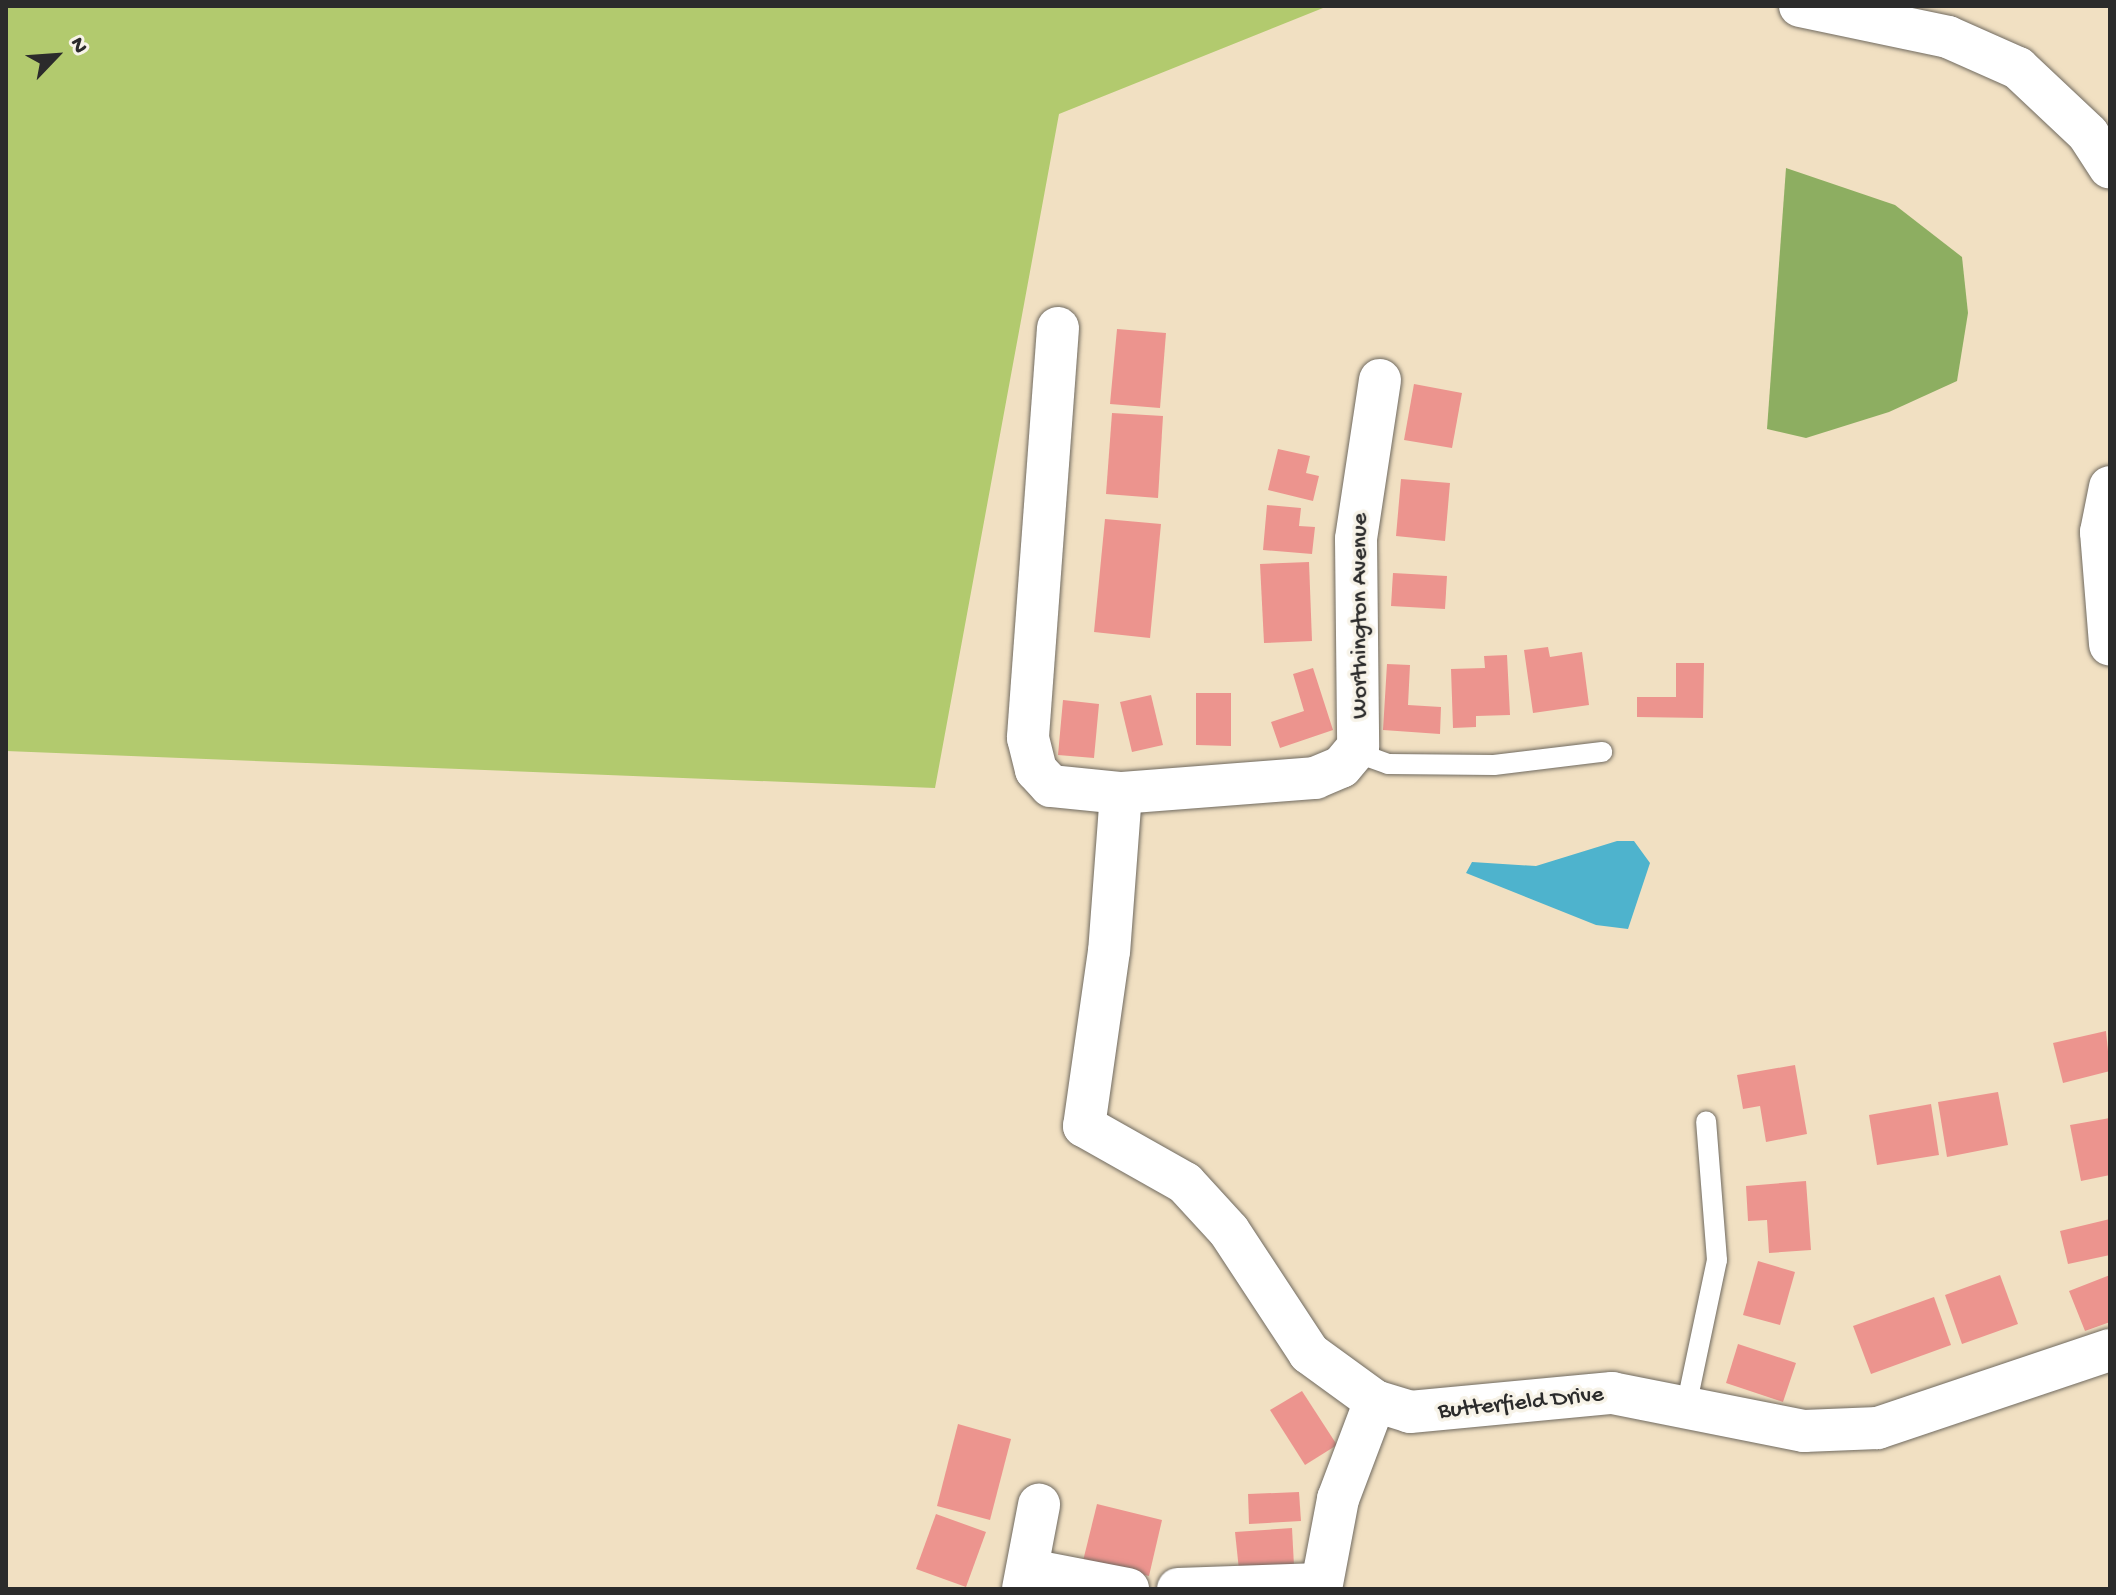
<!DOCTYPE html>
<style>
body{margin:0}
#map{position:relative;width:2116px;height:1595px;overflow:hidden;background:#f1e0c2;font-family:"Gochi Hand",sans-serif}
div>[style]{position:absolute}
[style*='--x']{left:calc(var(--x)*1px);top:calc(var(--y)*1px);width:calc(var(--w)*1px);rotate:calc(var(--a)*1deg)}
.green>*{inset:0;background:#b2ca6e}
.forest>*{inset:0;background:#8dae61}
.water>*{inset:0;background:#4eb3cd}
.building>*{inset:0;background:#ec948e}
.roads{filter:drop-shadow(0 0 2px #706a60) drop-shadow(0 0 2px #706a60)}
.service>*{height:20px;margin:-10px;padding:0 10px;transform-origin:10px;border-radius:10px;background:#fff}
.minor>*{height:42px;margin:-21px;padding:0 21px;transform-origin:21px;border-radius:21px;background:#fff}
span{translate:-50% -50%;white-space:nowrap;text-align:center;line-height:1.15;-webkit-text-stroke:7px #f7f3e8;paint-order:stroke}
.street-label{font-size:24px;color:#2b2b2b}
.frame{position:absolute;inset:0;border:8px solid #2b2b2b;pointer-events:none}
.north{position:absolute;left:16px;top:16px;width:80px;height:80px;-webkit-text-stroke:6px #f7f3e8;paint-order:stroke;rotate:65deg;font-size:22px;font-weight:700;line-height:32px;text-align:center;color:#2b2b2b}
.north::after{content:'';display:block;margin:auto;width:28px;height:36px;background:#2b2b2b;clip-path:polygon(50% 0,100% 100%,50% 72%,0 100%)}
</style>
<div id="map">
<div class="green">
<div style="clip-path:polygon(6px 6px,1328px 6px,1059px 114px,935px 788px,6px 751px)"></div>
</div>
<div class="forest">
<div style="clip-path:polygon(1786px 168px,1895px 205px,1962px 257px,1968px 313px,1957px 381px,1889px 412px,1806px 438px,1767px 429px)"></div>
</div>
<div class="water">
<div style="clip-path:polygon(1617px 841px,1634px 841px,1650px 863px,1628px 929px,1596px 925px,1466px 873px,1472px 862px,1536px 866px)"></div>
</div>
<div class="building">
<div style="clip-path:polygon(1117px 329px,1166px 333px,1160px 408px,1110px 404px)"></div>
<div style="clip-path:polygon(1414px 384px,1462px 393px,1452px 448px,1404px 440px)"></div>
<div style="clip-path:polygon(1112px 413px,1163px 416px,1158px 498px,1106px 494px)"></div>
<div style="clip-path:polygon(1278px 449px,1310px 456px,1306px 473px,1319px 476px,1313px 501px,1268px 490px)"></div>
<div style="clip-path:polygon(1401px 479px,1450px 483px,1445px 541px,1396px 536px)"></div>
<div style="clip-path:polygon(1267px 505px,1301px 508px,1299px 526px,1315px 527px,1312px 554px,1263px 550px)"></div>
<div style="clip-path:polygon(1105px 519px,1161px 524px,1150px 638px,1094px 632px)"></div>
<div style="clip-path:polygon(1309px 562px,1312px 641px,1264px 643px,1260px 564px)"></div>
<div style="clip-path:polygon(1393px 573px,1447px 576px,1445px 609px,1391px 606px)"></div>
<div style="clip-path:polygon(1548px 647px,1550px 657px,1582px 652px,1589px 705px,1533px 713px,1524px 650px)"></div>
<div style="clip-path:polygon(1507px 655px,1510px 715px,1476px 716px,1476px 727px,1453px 728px,1451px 669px,1485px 668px,1484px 656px)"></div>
<div style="clip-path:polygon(1676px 663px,1704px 663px,1703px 718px,1637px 717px,1637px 697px,1676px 697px)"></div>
<div style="clip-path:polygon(1387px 664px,1410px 665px,1408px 705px,1441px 707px,1440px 734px,1383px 730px)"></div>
<div style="clip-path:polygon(1313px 668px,1333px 730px,1280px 748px,1271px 722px,1304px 711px,1293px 674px)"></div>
<div style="clip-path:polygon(1196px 693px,1231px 693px,1231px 746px,1196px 745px)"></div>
<div style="clip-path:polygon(1151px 695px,1163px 745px,1132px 752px,1120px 702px)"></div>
<div style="clip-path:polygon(1063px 700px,1099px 704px,1094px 758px,1058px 755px)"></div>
<div style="clip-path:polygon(2106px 1031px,2110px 1071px,2063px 1083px,2053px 1043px)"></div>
<div style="clip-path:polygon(1795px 1065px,1807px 1134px,1766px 1142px,1760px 1106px,1743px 1109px,1737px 1075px)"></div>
<div style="clip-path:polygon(1998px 1092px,2008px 1145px,1947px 1157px,1938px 1102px)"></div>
<div style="clip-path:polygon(1931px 1104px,1939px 1155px,1877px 1165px,1869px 1115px)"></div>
<div style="clip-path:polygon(2110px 1118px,2110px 1175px,2081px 1181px,2070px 1125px)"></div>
<div style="clip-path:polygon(1806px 1181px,1811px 1250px,1769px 1253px,1767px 1220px,1748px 1221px,1746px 1186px)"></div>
<div style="clip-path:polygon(2110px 1219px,2110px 1255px,2068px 1264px,2060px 1231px)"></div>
<div style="clip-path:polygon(1758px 1261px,1795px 1272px,1780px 1325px,1743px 1315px)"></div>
<div style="clip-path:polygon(2000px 1275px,2018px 1324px,1962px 1344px,1945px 1295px)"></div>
<div style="clip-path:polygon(2110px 1275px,2110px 1322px,2085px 1331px,2069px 1291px)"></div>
<div style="clip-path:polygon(1934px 1297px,1951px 1345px,1871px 1374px,1853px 1326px)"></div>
<div style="clip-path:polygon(1738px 1344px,1796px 1363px,1783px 1402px,1726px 1383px)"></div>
<div style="clip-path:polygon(1302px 1391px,1337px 1445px,1305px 1465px,1270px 1410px)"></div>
<div style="clip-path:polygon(958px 1424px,1011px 1439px,990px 1520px,937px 1506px)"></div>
<div style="clip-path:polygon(1299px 1492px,1301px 1521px,1249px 1524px,1248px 1494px)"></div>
<div style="clip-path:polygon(1097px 1504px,1162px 1520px,1149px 1576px,1083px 1561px)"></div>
<div style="clip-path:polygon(936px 1514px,986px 1532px,966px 1587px,916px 1569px)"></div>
<div style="clip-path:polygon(1292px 1528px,1294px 1566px,1239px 1570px,1235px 1532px)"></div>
</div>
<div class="roads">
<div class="service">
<div style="--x:1355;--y:752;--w:35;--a:20"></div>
<div style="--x:1388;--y:764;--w:106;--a:0.5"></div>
<div style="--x:1494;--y:765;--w:109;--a:-6.9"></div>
<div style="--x:1686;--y:1407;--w:150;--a:-78.1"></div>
<div style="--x:1717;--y:1260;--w:139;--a:-94.5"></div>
</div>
<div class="minor">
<div style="--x:1800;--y:6;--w:151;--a:11.8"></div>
<div style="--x:1948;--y:37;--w:77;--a:23.9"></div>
<div style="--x:2018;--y:68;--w:96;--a:43.3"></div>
<div style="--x:2088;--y:134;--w:40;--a:57.1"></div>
<div style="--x:1058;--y:328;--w:411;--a:94.2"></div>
<div style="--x:1028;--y:738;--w:33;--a:76"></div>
<div style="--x:1036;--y:770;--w:22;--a:47"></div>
<div style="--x:1051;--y:786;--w:70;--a:5.7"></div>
<div style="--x:1380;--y:380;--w:161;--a:98.6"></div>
<div style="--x:1356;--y:539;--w:208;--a:89.4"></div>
<div style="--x:1358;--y:747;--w:26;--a:130"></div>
<div style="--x:1341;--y:767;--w:28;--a:157"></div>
<div style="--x:1315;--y:778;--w:195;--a:175.6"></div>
<div style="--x:1121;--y:793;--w:158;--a:94.3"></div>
<div style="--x:1109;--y:951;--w:177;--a:98.1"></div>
<div style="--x:1084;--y:1126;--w:116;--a:29.4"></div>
<div style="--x:1185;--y:1183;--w:65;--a:47.5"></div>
<div style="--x:1229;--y:1231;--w:146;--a:56.7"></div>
<div style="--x:1309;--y:1353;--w:82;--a:36"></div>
<div style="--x:1375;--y:1401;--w:37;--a:17"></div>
<div style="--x:1410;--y:1412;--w:203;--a:-5.4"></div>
<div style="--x:1612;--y:1393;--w:196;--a:11.2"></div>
<div style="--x:1804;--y:1431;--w:74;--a:-2.3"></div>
<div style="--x:1878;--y:1428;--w:245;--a:-18.6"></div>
<div style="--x:2110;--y:487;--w:46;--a:101.3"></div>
<div style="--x:2101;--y:532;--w:113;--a:85.4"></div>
<div style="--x:1030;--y:1570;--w:100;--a:11"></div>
<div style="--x:1023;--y:1589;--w:86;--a:-79.2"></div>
<div style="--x:1178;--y:1589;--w:142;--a:-2"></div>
<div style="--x:1321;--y:1589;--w:92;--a:-79.3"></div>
<div style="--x:1338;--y:1499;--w:105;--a:-69.3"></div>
</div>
</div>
<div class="street-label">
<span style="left:1361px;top:616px;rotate:-90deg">Worthington Avenue</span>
<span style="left:1521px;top:1404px;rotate:-6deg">Butterfield Drive</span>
</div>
<div class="frame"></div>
<div class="north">N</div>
</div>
